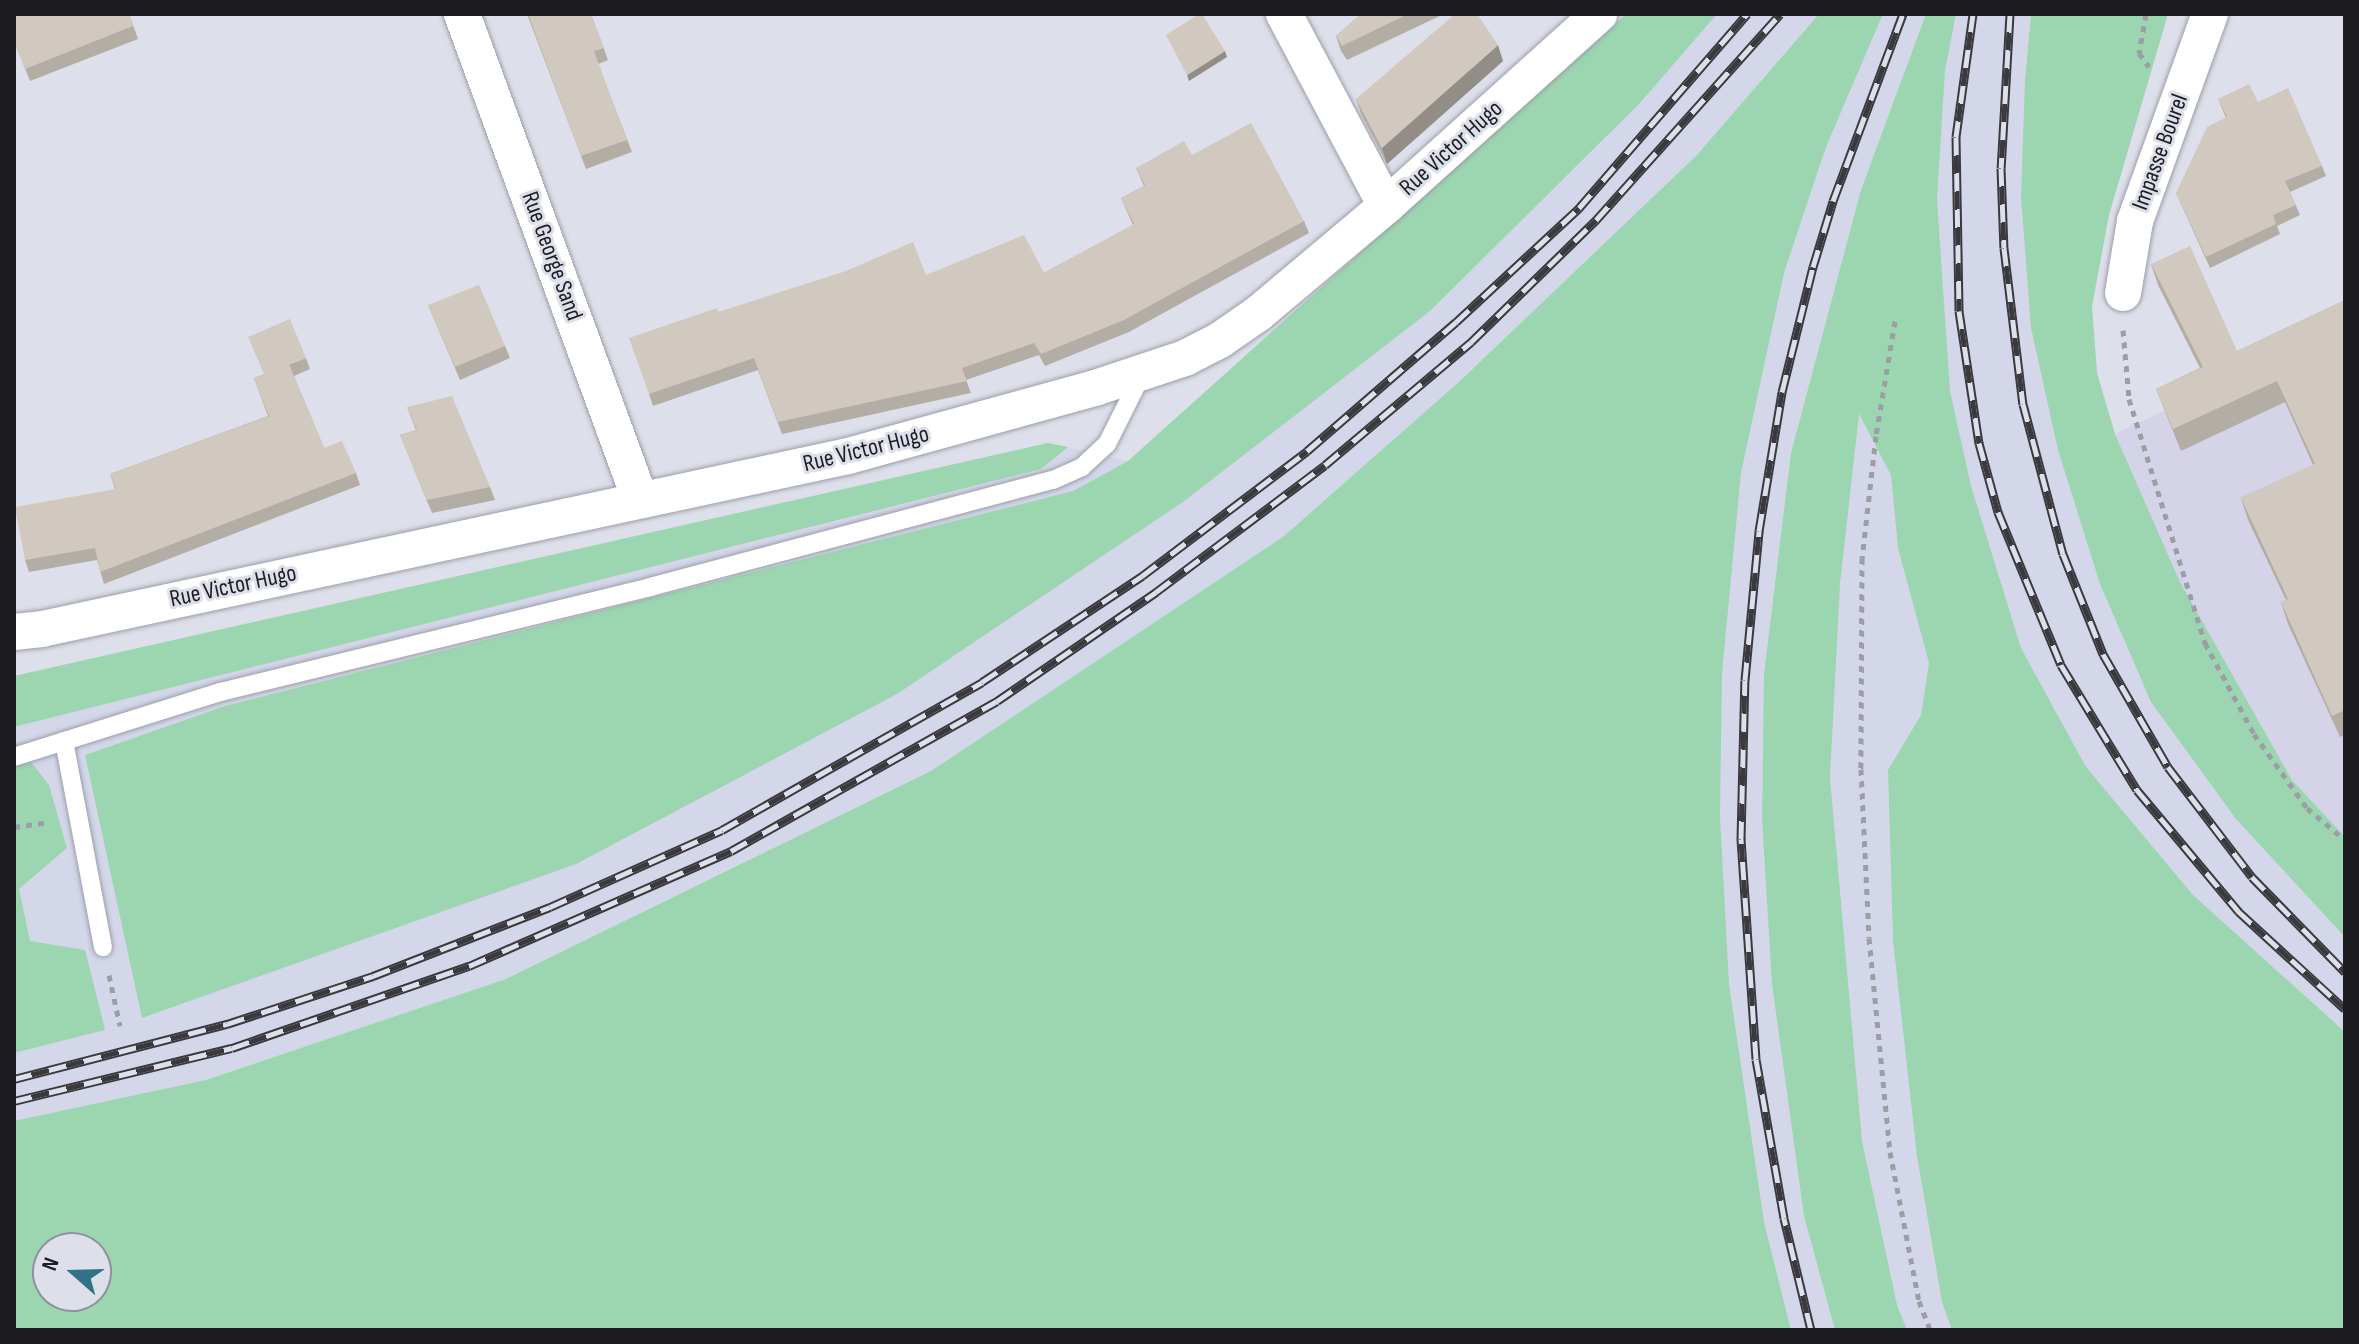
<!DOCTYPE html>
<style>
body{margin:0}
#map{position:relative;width:2359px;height:1344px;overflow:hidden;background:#dddfea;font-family:"Sofia Sans Condensed",sans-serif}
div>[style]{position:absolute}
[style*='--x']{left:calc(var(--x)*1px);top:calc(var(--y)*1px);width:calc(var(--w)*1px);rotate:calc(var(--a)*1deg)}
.built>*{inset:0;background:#d4d7ea}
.industrial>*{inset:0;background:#d5d3e8}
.green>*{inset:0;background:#9cd6b1}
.path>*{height:5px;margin-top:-2.5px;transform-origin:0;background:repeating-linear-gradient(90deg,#9c9ea6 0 6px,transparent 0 12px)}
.roads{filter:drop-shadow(0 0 2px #9b9ea8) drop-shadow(0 0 2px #9b9ea8)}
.lane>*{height:18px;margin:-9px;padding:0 9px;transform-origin:9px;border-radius:9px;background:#fff}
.street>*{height:36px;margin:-18px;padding:0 18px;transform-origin:18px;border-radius:18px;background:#fff}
.rail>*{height:9px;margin-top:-4.5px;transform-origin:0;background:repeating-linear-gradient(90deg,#dddfea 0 18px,#39393e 0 36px);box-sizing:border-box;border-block:2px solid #39393e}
.wall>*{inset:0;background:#b4ada5}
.shaded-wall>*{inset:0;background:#928d86}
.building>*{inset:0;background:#d1c9c0}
span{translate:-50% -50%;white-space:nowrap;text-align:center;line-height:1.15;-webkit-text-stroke:6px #dddfea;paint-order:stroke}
.street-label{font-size:24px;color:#1d1d21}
.frame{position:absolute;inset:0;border:16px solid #1d1d21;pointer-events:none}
.north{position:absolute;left:32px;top:1232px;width:80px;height:80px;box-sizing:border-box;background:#dddfea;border:2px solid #90919a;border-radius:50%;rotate:290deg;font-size:22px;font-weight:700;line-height:32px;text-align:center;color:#1d1d21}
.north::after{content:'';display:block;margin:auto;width:28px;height:36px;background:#327286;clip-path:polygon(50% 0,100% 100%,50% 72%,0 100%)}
</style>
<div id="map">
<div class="built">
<div style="clip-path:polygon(evenodd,1626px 14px,2168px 14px,2109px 215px,2092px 306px,2097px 373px,2115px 434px,2180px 582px,2292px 780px,2345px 837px,2345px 1330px,14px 1330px,14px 676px,1048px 443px,1128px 461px,1626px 14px,48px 1248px,96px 1248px,96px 1296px,48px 1296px,48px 1248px)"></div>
</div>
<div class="industrial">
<div style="clip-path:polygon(2345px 325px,2345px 837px,2292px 780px,2180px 582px,2115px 434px)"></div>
</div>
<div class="green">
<div style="clip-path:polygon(1626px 14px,1717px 14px,1640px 103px,1430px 311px,1183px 502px,897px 694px,576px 864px,142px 1018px,85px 755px,225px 706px,1073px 491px,1128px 461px)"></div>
<div style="clip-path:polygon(evenodd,1819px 14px,1883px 14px,1826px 147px,1784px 273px,1741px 473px,1722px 673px,1720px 816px,1729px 984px,1764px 1222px,1791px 1330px,14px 1330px,14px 1121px,206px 1080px,506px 979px,931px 771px,1283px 537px,1460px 381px,1697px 155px,1819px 14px,48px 1248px,96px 1248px,96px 1296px,48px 1296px,48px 1248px)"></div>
<div style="clip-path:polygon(1926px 14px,1956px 14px,1945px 71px,1937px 199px,1950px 391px,1971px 486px,2021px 648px,2086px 767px,2193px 895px,2345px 1032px,2345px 1330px,1952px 1330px,1942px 1302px,1917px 1156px,1893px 941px,1888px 770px,1921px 715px,1929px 663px,1898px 548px,1891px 475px,1859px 414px,1840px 584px,1830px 778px,1862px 1141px,1897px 1305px,1907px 1330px,1835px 1330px,1804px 1216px,1772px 984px,1762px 820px,1764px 674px,1791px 453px,1861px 190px)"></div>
<div style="clip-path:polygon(2031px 14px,2168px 14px,2109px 215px,2092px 306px,2097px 373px,2115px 434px,2180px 582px,2292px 780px,2345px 837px,2345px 937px,2236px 819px,2151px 702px,2100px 584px,2058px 450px,2031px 328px,2021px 197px,2025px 81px)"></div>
<div style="clip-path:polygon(1048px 443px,1068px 447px,1041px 469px,14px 727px,14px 676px)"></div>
<div style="clip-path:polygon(14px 740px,49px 785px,67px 848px,19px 889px,30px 941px,85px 950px,105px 1030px,14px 1053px)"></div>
</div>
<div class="path">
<div style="--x:2146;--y:14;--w:40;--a:100"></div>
<div style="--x:2139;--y:53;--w:17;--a:54"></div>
<div style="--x:1895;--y:321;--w:117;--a:99.4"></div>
<div style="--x:1876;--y:436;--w:123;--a:96.5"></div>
<div style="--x:1862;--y:558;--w:211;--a:90.3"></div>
<div style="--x:1861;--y:769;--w:169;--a:87.3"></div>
<div style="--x:1869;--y:938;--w:215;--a:84.4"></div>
<div style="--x:1890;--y:1152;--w:152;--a:79"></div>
<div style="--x:1919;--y:1301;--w:31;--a:69"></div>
<div style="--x:2123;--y:330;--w:69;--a:85"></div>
<div style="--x:2129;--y:399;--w:256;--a:72.7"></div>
<div style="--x:2205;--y:643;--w:103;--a:61.7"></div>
<div style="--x:2254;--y:734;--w:91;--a:54.4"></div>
<div style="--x:2307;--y:808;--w:50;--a:40.1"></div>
<div style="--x:14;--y:827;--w:35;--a:-8"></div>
<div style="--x:109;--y:975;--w:52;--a:77.8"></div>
</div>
<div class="roads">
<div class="lane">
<div style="--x:64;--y:741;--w:210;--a:79.3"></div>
<div style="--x:14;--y:757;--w:216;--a:-17.5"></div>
<div style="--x:220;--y:692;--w:443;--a:-13.7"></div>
<div style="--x:650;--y:587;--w:417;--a:-14.9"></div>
<div style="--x:1053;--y:480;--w:32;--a:-24"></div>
<div style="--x:1082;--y:467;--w:34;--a:-43"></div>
<div style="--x:1107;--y:444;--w:78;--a:-63.4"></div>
</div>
<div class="street">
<div style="--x:462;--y:14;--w:517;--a:69.85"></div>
<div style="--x:1284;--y:14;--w:217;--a:62"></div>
<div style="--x:2123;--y:293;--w:73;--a:-80.5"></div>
<div style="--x:2135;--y:221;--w:220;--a:-70.1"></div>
<div style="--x:14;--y:632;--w:28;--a:-6"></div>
<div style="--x:42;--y:629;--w:824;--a:-12.11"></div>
<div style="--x:848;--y:456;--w:256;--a:-15.4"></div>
<div style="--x:1095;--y:388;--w:95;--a:-18.4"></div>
<div style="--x:1185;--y:358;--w:39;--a:-27"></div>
<div style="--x:1220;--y:340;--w:47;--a:-34.7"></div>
<div style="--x:1259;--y:313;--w:166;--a:-40.1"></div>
<div style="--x:1386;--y:206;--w:287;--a:-42"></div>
</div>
</div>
<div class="rail">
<div style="--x:1973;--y:14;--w:124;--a:97.9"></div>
<div style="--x:1956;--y:137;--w:174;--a:89"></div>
<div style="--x:1959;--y:311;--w:134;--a:81.4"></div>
<div style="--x:1979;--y:443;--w:72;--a:74.6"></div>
<div style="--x:1998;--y:512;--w:165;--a:67.6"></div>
<div style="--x:2061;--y:665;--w:146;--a:58.7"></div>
<div style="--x:2137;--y:790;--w:158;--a:50.1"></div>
<div style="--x:2238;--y:911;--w:145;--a:42.5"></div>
<div style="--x:2010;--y:14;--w:154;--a:93.3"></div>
<div style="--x:2001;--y:168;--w:80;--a:87.9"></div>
<div style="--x:2004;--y:248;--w:157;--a:83.1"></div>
<div style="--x:2023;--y:404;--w:155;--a:75.1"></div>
<div style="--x:2063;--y:554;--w:108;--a:68.2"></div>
<div style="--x:2103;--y:654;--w:130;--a:60.1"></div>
<div style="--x:2168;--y:767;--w:138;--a:52.6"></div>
<div style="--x:2252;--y:877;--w:133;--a:45.6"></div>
<div style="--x:14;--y:1079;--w:220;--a:-14.5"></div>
<div style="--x:227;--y:1024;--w:154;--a:-18.2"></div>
<div style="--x:373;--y:976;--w:190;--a:-21.3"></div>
<div style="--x:550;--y:907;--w:188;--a:-24.1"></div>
<div style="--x:722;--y:830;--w:299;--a:-29.6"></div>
<div style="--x:982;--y:682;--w:192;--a:-33.5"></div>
<div style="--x:1142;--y:576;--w:207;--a:-37.1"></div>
<div style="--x:1307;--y:451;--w:197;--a:-40.9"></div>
<div style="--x:1456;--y:322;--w:168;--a:-42.8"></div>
<div style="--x:1579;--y:208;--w:257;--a:-49.1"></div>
<div style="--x:14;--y:1101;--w:224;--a:-13.7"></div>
<div style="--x:232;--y:1048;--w:251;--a:-19.1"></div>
<div style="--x:469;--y:966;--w:286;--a:-23.7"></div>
<div style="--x:731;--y:851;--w:305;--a:-29.4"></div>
<div style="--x:997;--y:701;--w:193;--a:-34.4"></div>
<div style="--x:1156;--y:592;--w:211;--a:-36.9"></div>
<div style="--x:1325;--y:465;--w:191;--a:-40.1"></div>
<div style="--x:1471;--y:342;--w:175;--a:-44.3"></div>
<div style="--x:1596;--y:220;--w:276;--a:-48.2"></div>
<div style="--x:1811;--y:1330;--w:115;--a:-103.6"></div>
<div style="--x:1784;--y:1218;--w:161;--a:-100"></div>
<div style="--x:1756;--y:1059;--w:221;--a:-93.9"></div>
<div style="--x:1741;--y:839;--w:159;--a:-88.6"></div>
<div style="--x:1745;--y:680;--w:150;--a:-84.6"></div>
<div style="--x:1759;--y:531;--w:141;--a:-80.6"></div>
<div style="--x:1782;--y:392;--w:129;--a:-76.1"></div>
<div style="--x:1813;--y:267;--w:69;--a:-73.1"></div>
<div style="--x:1833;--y:201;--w:200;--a:-69.5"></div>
</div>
<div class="wall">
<div style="clip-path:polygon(129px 14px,138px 39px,30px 81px,14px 41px)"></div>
<div style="clip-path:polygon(527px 14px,591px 14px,608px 60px,598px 64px,632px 152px,586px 169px)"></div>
<div style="clip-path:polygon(1361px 14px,1444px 14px,1347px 60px,1341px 51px,1336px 36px)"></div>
<div style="clip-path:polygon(1503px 61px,1387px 164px,1361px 114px,1356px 99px)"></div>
<div style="clip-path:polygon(2218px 99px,2258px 102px,2322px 166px,2326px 176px,2290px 192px,2300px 215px,2277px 226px,2280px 234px,2210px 268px,2176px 193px,2226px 118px)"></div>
<div style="clip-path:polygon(1192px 155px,1304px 221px,1309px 233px,1129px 332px,1045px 366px,1039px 355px,966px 380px,971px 393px,782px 434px,758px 370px,653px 406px,649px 394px,718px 312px,926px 275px,1044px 273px,1133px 225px,1121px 198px,1144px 186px,1136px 168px)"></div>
<div style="clip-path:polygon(2151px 264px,2237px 351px,2345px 300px,2345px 735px,2340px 737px,2288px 624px,2281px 602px,2286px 600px,2248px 520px,2241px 498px,2313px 465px,2285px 402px,2181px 451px,2156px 389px,2200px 368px,2158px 285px)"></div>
<div style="clip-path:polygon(428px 305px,505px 346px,510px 358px,460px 380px)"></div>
<div style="clip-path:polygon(306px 358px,310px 369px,294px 376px,324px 448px,356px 473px,360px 485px,104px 584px,97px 560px,29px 572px,25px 560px,115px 489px,110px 474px,268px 416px,254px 378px)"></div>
<div style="clip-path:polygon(407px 407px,490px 487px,495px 500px,432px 513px,400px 435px,416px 430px)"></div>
</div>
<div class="shaded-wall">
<div style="clip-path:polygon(1498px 45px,1503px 61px,1387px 164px,1382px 148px)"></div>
<div style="clip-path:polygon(1225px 51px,1227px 57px,1189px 81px,1187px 75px)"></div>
</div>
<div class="building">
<div style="clip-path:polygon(14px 14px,129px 14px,133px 26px,25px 69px,14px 40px)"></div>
<div style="clip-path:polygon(528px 14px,591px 14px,604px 48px,594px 51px,627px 140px,581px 156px)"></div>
<div style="clip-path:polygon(1199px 14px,1202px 14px,1225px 51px,1187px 75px,1166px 35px)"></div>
<div style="clip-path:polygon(1361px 14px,1408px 14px,1342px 46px,1336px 36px)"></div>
<div style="clip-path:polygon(1455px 14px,1477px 14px,1498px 45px,1382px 148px,1356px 99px)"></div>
<div style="clip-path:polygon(2249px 84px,2258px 102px,2288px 88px,2322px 166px,2285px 181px,2296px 205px,2273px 215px,2276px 224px,2206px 257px,2176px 193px,2207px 127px,2227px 117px,2218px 99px)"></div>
<div style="clip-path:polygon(1251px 123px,1304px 221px,1124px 320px,1041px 354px,1034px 343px,962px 368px,967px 381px,778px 422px,754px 358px,649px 394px,629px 338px,717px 308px,718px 312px,846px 271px,913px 242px,926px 275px,1024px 235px,1044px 273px,1134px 224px,1121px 198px,1145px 185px,1136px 168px,1184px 141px,1192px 155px)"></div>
<div style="clip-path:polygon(2190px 246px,2237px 351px,2345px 300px,2345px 710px,2332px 716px,2281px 602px,2288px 599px,2241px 498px,2315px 464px,2277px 381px,2173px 429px,2156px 389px,2203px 367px,2151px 264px)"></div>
<div style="clip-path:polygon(479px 285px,505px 346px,455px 367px,428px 305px)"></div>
<div style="clip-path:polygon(290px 319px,306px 358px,289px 364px,324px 448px,342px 441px,356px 473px,100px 572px,95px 548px,25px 560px,15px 507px,116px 489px,110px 474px,269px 416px,254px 378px,264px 374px,248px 337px)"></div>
<div style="clip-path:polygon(452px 396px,490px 487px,427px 500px,400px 435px,417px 430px,407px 407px)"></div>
</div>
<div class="street-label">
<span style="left:1451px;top:148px;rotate:-42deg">Rue Victor Hugo</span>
<span style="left:2160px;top:152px;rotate:-70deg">Impasse Bourel</span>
<span style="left:552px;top:256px;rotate:70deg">Rue George Sand</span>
<span style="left:866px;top:449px;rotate:-14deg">Rue Victor Hugo</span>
<span style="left:233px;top:586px;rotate:-12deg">Rue Victor Hugo</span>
</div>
<div class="frame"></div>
<div class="north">N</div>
</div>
